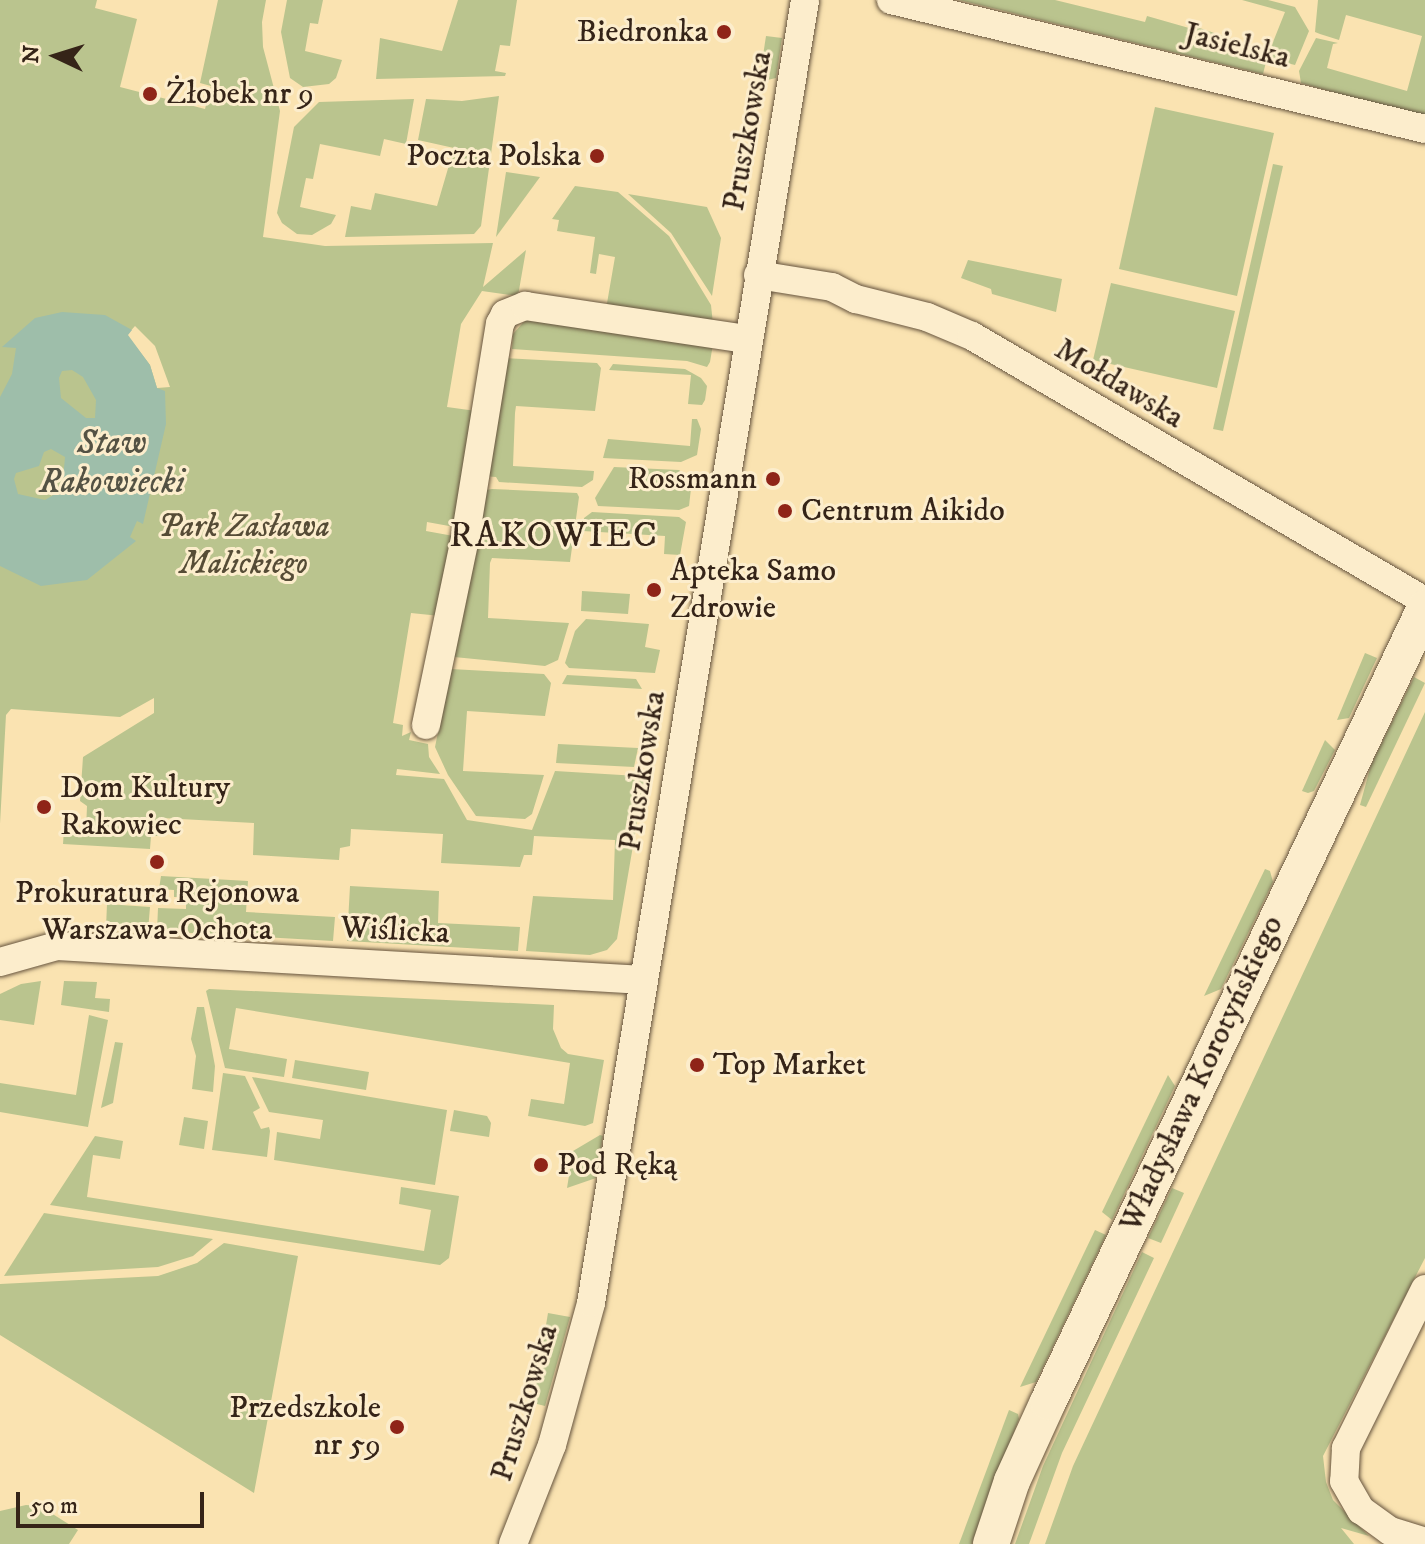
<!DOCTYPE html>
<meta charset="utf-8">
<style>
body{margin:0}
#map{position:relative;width:1425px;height:1544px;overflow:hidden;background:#fae3b1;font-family:"IM FELL DW Pica",serif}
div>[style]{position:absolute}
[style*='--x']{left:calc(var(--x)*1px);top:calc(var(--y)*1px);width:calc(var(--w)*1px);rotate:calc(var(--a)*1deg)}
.green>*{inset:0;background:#bac48e}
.water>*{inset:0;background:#9ebeaa}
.roads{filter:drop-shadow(0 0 2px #66543e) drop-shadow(0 0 2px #66543e)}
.minor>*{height:28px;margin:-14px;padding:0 14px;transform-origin:14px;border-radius:14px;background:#fcedcc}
.tertiary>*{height:36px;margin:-18px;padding:0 18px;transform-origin:18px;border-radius:18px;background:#fcedcc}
.dots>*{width:22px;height:22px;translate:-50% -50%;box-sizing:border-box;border:4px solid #fcedcc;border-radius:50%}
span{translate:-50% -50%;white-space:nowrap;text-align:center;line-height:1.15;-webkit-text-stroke:6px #fcedcc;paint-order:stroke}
.poi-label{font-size:32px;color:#352418}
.right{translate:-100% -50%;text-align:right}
.left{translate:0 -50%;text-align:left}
.street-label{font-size:32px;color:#352418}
.park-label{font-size:32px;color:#564c36;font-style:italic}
.water-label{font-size:34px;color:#545244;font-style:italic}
.quarter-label{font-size:36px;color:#352418;letter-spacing:2px}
.north{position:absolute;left:16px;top:16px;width:80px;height:80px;-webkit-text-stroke:6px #fcedcc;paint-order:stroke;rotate:274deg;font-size:22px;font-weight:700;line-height:32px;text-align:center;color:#352418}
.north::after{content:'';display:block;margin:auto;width:28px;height:36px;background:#352418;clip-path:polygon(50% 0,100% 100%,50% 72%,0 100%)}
.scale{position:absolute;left:16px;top:1492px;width:188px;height:36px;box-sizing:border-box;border:4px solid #352418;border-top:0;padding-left:10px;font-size:24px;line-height:28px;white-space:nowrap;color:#352418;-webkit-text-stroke:6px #fcedcc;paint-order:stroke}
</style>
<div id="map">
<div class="green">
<div style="clip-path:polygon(evenodd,0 0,97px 0,95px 8px,137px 19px,120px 87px,205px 109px,211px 86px,200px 83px,218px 0,266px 0,262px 22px,263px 47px,280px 111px,263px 237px,325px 246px,493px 243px,483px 287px,526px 250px,518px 296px,482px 291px,461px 324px,447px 407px,476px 411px,460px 528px,427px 522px,426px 531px,459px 537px,440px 616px,411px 613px,393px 723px,403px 725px,402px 736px,411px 732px,409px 740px,428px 744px,429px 757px,440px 774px,397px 769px,396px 775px,444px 779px,467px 820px,532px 830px,555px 771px,638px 776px,644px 782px,617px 939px,607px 950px,590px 955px,526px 951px,533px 896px,613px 900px,615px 840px,534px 836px,532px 855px,524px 855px,520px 867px,441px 863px,443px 834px,351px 829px,350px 846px,340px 848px,339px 860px,253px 855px,254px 823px,162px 818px,161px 836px,151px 836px,150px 849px,63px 844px,64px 829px,86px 830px,87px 806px,80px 801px,83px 757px,154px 713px,154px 698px,120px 717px,11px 709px,6px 715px,0 824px,0 0,135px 326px,155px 346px,170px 387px,157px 388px,150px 365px,127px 335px,135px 326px)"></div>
<div style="clip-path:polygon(287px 0,323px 0,318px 24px,310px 23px,305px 51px,342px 60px,336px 78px,329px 84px,303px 87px,290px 78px,281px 32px)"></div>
<div style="clip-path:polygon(458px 0,517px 0,510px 46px,500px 45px,495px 71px,506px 73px,505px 76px,376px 79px,380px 38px,442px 51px)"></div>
<div style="clip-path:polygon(959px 0,1055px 0,1145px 22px,1147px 16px,1196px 30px,1197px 27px,1269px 52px,1285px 12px,1242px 0,1268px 0,1295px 7px,1309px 31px,1295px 65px,1267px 58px,1263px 74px)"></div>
<div style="clip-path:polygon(1318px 0,1425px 0,1425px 118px,1301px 83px,1299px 71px,1316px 38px,1338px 43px,1333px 44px,1327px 68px,1407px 91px,1422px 36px,1346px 15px,1339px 40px,1320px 34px,1315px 32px)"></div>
<div style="clip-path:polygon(766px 36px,782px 38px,776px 78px,759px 82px)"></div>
<div style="clip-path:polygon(499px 96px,481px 226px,474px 234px,345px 237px,351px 206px,371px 210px,375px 193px,437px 206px,454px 148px,418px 140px,426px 99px,462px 101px)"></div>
<div style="clip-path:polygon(414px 99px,406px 144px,384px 139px,380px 156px,320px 144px,313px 179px,306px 178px,300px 207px,336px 215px,331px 224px,312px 235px,297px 234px,282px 223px,277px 213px,294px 127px,319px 102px)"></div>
<div style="clip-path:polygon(1155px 107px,1274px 133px,1237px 296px,1119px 269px)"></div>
<div style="clip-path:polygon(1273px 164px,1283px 166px,1223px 431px,1213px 429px)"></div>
<div style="clip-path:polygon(506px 172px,540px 177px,496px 237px)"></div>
<div style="clip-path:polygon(575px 186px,618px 192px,669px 236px,711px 305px,713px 324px,606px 309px,615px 257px,599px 254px,596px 274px,590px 273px,595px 237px,557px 231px,559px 220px,552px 219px)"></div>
<div style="clip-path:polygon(628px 194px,707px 207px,721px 238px,712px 296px,671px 233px)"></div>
<div style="clip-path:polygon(968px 260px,1062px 279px,1056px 312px,992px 294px,991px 289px,961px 278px)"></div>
<div style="clip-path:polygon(1111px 283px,1235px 311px,1217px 388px,1093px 360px)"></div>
<div style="clip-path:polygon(528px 317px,713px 344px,710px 362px,707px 367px,687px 361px,512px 349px,513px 334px)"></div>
<div style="clip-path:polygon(503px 358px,597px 363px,601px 368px,595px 411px,516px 406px,515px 413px,513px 466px,594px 471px,593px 480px,582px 487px,499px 482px,496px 477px,483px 476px)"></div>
<div style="clip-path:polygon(613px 364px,685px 369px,701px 378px,707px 386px,705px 400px,702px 405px,688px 404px,691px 375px,609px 370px)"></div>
<div style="clip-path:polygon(692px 419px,697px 419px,701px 429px,697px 455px,681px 462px,603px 458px,608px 439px,690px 446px)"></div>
<div style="clip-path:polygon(614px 467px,679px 470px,692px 480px,689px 506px,679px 510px,598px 506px,595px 498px)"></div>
<div style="clip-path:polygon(492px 489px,577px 493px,579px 497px,570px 562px,492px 558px,490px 563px,488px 618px,569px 623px,558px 660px,545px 666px,454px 657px,480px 491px)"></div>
<div style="clip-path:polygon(592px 512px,679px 517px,686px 522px,680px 555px,664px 554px,665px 536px,583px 531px,584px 518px)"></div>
<div style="clip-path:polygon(582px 591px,630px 594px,628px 614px,581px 611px)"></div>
<div style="clip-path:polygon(586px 619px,649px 624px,645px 647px,660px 650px,655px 673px,569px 668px,565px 663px,575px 631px)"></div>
<div style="clip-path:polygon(1365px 653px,1377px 658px,1349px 718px,1337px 720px)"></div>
<div style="clip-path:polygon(451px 669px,544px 674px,551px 683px,545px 716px,467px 711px,463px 771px,544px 775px,532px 814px,525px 819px,476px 816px,448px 775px,435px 747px)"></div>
<div style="clip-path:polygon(567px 675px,636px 679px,642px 689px,562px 684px)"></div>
<div style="clip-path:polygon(1414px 677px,1425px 683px,1366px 807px,1360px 805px,1371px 765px)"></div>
<div style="clip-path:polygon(1425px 712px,1425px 1258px,1323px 1456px,1326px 1482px,1333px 1500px,1369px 1536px,1341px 1528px,1354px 1544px,1045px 1544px,1073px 1466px)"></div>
<div style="clip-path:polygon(1325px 740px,1335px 750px,1314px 791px,1308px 793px,1302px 791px)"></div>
<div style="clip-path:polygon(558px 744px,638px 748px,634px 767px,556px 763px)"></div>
<div style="clip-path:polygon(1265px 869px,1270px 871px,1273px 882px,1221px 989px,1204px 996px)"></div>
<div style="clip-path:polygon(161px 876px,248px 881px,246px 912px,335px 917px,333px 941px,157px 931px,158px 908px,186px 909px,186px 897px,174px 897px,174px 890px,159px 889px)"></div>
<div style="clip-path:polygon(350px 886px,439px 891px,438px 923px,520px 927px,518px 951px,347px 941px)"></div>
<div style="clip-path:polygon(107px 904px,150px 907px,148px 931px,106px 928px)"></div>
<div style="clip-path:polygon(41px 981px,34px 1025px,0 1020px,0 994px,21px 984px)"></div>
<div style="clip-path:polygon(64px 981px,97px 982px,95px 998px,110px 999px,109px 1012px,61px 1005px)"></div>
<div style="clip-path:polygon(209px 989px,554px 1005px,553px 1029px,561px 1048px,568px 1054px,604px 1060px,593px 1123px,585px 1126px,528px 1116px,531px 1099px,564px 1104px,570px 1063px,236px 1008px,229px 1049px,287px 1059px,284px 1077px,225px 1068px,206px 991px)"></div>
<div style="clip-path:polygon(197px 1007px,204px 1007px,215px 1066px,213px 1092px,192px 1089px,196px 1056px,191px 1039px)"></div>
<div style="clip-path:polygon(89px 1015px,108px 1020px,88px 1127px,0 1112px,0 1083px,76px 1095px)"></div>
<div style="clip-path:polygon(115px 1042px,123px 1043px,113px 1103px,101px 1108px)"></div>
<div style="clip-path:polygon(295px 1060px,369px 1072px,366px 1090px,292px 1078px)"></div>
<div style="clip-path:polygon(223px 1073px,245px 1076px,260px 1108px,253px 1112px,261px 1129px,269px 1127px,270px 1131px,267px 1157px,212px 1150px)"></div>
<div style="clip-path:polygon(1168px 1075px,1175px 1086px,1112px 1220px,1102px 1212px)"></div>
<div style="clip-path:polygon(252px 1077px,447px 1110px,435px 1185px,274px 1160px,277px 1132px,320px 1139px,323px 1120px,269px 1112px)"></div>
<div style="clip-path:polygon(454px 1110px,487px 1116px,491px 1123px,489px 1137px,450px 1131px)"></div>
<div style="clip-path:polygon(184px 1117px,208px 1121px,204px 1149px,179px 1145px)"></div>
<div style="clip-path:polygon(600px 1135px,603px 1136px,596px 1178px,567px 1188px,573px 1151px)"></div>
<div style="clip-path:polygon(95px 1136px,123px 1141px,120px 1159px,93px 1155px,87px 1197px,424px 1251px,431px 1210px,399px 1204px,401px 1187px,459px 1196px,449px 1258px,440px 1265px,50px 1205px)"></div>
<div style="clip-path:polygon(1172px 1188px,1184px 1193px,1161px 1243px,1148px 1238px)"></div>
<div style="clip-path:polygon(44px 1213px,213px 1239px,193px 1256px,158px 1267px,4px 1276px)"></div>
<div style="clip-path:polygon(1095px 1230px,1106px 1235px,1036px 1382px,1020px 1387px)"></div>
<div style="clip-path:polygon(224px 1243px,298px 1256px,254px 1493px,0 1335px,0 1284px,158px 1276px,197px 1263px)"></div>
<div style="clip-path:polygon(1142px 1252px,1154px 1258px,1062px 1453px,1029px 1544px,1015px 1544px,1043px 1466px)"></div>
<div style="clip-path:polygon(548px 1313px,570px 1317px,545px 1406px,533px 1403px)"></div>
<div style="clip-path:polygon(1009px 1410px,1018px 1414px,1019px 1419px,972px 1544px,959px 1544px)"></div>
<div style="clip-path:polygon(26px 1505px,40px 1506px,78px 1530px,69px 1544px,0 1544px,0 1511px)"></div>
</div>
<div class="water">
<div style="clip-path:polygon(evenodd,62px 312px,105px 315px,132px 330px,128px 335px,150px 365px,157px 388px,165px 391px,166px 424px,143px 524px,137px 521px,130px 537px,136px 541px,87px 580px,41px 586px,0 566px,0 397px,12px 374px,16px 348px,2px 347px,35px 318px,62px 312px,72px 370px,83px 377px,96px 400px,95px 418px,86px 418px,61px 398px,59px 378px,62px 371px,72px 370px,62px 312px,51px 449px,65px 457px,62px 490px,45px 500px,18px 494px,14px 479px,16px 473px,39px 466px,44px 452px,51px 449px)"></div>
</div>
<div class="roads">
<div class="minor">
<div style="--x:891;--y:0;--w:549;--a:13.58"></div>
<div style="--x:758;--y:275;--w:75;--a:9.2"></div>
<div style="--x:832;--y:287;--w:27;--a:27"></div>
<div style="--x:856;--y:299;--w:73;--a:14.2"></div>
<div style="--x:927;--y:317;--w:49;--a:22.9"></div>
<div style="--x:972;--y:336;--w:525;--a:30.33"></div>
<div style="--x:426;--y:725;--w:196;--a:-78.2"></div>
<div style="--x:466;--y:533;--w:212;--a:-80.8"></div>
<div style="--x:500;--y:324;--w:11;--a:-63"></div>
<div style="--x:505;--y:314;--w:22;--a:-22"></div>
<div style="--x:525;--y:306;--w:224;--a:8.5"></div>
<div style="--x:0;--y:962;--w:59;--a:-15.7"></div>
<div style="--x:57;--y:946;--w:588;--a:3.31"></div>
<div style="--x:1425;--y:1289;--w:178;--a:116.4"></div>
<div style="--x:1346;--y:1448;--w:33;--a:93"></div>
<div style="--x:1344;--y:1481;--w:34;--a:60"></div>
<div style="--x:1361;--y:1510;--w:36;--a:36"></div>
<div style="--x:1390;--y:1531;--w:37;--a:17"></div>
<div style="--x:513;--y:1544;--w:106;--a:-68.5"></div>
<div style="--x:552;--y:1445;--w:147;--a:-74.6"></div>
<div style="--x:591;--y:1303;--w:1320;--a:-80.67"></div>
</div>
<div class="tertiary">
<div style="--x:991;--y:1544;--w:66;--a:-71.6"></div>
<div style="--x:1012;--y:1481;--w:87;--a:-65.5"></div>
<div style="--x:1048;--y:1402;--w:879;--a:-64.6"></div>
</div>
</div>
<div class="dots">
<div style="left:724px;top:32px;background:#8f2418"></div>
<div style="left:150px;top:94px;background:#8f2418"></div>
<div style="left:597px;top:156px;background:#8f2418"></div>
<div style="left:773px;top:479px;background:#8f2418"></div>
<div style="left:785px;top:511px;background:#8f2418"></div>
<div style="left:654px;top:590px;background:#8f2418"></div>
<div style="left:44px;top:807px;background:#8f2418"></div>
<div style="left:157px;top:862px;background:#8f2418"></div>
<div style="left:697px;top:1065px;background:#8f2418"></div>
<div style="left:541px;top:1165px;background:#8f2418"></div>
<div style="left:397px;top:1427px;background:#8f2418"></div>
</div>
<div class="poi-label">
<span class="right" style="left:708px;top:32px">Biedronka</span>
<span class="left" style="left:166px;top:94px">Żłobek nr 9</span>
<span class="right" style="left:581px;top:156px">Poczta Polska</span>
<span class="right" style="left:757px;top:479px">Rossmann</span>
<span class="left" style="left:801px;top:511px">Centrum Aikido</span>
<span class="left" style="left:670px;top:590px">Apteka Samo<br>Zdrowie</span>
<span class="left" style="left:60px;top:807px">Dom Kultury<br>Rakowiec</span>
<span style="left:157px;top:912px">Prokuratura Rejonowa<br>Warszawa-Ochota</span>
<span class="left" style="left:713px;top:1065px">Top Market</span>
<span class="left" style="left:557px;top:1165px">Pod Ręką</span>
<span class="right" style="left:381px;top:1427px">Przedszkole<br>nr 59</span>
</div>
<div class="street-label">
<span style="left:1237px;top:46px;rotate:14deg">Jasielska</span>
<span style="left:748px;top:131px;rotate:-80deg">Pruszkowska</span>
<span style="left:1119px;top:384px;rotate:31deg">Mołdawska</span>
<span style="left:643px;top:771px;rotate:-81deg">Pruszkowska</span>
<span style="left:395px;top:931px;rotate:3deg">Wiślicka</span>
<span style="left:1202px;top:1074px;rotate:-65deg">Władysława Korotyńskiego</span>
<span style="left:525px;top:1403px;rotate:-73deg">Pruszkowska</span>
</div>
<div class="park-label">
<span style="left:244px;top:546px">Park Zasława<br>Malickiego</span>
</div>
<div class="water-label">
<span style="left:112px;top:463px">Staw<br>Rakowiecki</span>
</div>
<div class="quarter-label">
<span style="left:554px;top:536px">RAKOWIEC</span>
</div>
<div class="north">N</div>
<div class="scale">50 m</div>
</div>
